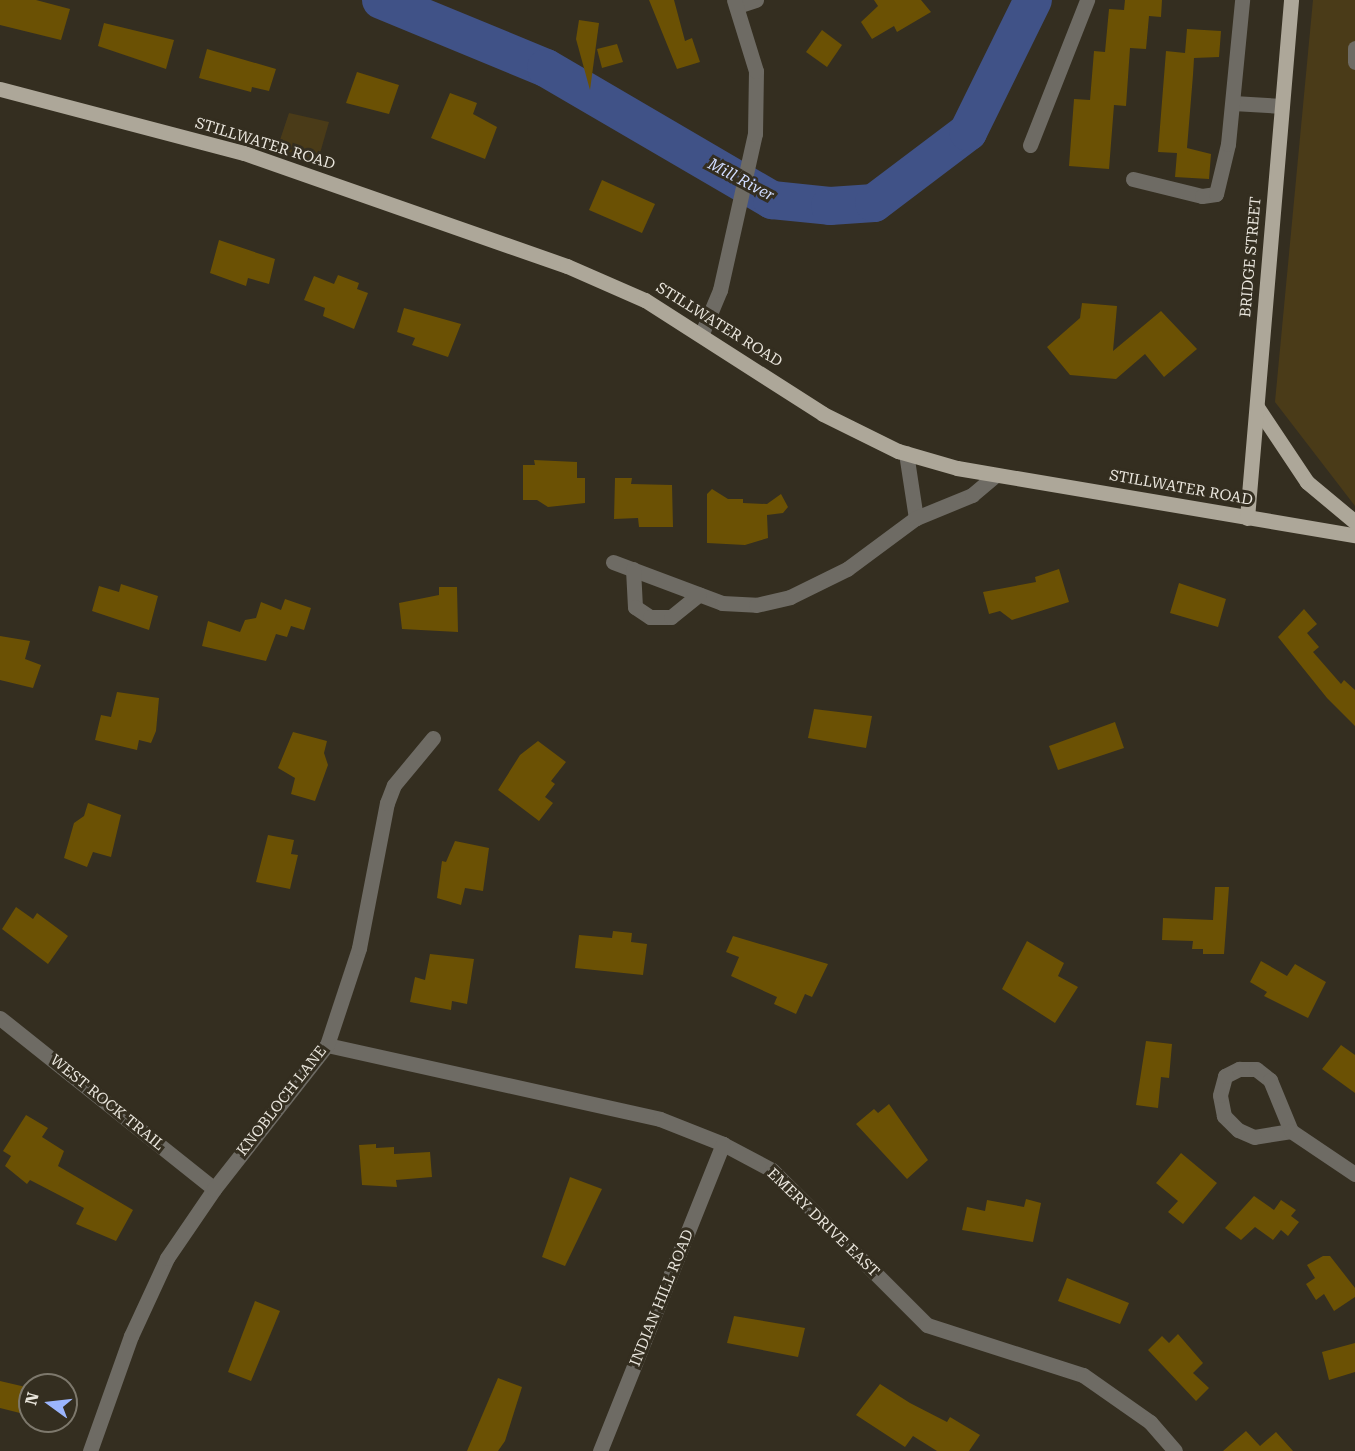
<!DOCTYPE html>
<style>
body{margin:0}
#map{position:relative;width:1355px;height:1451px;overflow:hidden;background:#342e20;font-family:"Roboto Serif",serif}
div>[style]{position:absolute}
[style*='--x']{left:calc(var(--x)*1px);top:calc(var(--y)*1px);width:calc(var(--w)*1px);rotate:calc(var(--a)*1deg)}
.green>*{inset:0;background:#4a3b18}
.river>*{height:38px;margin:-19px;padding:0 19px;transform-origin:19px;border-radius:19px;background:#405287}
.building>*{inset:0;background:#6b5104}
.minor>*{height:15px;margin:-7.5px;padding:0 7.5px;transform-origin:7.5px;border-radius:7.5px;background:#6e6b64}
.major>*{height:15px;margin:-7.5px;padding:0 7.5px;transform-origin:7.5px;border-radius:7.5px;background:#ada799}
span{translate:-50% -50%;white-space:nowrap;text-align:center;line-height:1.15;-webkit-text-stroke:6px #342e20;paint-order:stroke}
.street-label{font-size:15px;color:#eae6dd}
.water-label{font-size:16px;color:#d0dcfe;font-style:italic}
.north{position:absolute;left:18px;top:1373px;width:60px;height:60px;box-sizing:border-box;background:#342e20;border:2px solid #7d786c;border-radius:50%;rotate:285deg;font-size:16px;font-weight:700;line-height:24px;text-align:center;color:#eae6dd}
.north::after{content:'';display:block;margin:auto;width:21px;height:27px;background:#9bb5fd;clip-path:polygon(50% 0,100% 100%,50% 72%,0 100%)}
</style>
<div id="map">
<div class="green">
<div style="clip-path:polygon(1313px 0,1355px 0,1355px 506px,1275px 402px)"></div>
<div style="clip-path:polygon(289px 113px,329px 122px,318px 160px,277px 149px)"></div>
</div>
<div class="river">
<div style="--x:381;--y:0;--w:178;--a:22.4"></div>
<div style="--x:546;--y:68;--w:262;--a:30.3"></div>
<div style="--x:772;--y:200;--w:58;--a:5.9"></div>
<div style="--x:830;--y:206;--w:44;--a:-3.9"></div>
<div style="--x:874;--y:203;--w:118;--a:-37.1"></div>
<div style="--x:968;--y:132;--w:147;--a:-63.8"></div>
</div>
<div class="building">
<div style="clip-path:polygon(0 0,36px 0,70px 9px,61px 40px,0 25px)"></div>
<div style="clip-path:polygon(649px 0,674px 0,685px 41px,692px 38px,700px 62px,677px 69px)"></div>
<div style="clip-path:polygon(874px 0,921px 0,931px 12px,897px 32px,894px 26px,872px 39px,861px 22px,878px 6px)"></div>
<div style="clip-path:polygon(1125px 0,1162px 0,1161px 17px,1149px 16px,1146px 49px,1130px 48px,1126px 106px,1114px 105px,1109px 169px,1069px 166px,1074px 99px,1090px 100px,1094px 51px,1105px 52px,1109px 9px,1124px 10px)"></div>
<div style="clip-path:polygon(579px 20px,599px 23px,590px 90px,576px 39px)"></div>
<div style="clip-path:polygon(104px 23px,174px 40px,166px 69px,98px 46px)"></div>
<div style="clip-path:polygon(1187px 29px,1221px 31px,1219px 57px,1194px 58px,1193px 75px,1187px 148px,1211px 154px,1209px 179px,1175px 177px,1177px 153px,1158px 152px,1166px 51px,1185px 53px)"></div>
<div style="clip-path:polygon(822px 30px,842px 45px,827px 67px,806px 52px)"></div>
<div style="clip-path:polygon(617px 44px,623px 62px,602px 68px,597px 49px)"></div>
<div style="clip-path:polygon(207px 49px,276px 69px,269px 91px,252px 87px,251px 92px,199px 78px)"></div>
<div style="clip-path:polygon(357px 72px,399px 85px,389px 114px,346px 103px)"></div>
<div style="clip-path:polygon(450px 93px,477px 103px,473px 114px,497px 127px,485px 159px,431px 138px)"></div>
<div style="clip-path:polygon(602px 180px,655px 204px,642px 233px,589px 210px)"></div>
<div style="clip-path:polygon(219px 240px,275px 259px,269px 284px,248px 278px,246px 286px,210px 273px)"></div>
<div style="clip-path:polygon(338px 275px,359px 283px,357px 289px,368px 293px,354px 329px,323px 316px,325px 308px,304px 300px,314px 276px,334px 284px)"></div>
<div style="clip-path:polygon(1082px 303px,1117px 306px,1113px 351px,1161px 311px,1197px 349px,1164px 377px,1145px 354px,1116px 379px,1070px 375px,1047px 347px,1080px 318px)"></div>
<div style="clip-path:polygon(404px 308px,461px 324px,448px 357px,412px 345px,415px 338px,397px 332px)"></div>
<div style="clip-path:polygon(534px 460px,577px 462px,577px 478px,585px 478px,585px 503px,548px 507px,537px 500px,523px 500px,523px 465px,535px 465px)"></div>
<div style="clip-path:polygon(615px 478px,632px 478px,631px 484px,672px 485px,673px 527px,639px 527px,638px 518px,614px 519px)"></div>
<div style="clip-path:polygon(712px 489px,728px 499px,743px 499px,743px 503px,767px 504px,781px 494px,788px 507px,783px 513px,767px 515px,768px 538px,745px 545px,707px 543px,707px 494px)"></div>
<div style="clip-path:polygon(1059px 569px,1069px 602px,1012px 620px,1000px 611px,989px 614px,983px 592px,1036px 582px,1035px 577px)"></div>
<div style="clip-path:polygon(1179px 583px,1226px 599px,1218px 627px,1170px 613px)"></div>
<div style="clip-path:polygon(121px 584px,158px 596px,149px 630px,92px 611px,99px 586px,119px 592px)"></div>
<div style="clip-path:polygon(439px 587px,457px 587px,458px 632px,402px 629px,399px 603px,439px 595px)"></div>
<div style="clip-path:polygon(285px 599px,311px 608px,304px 630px,291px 626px,287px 637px,276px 634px,266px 661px,202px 646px,208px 621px,240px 632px,245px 620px,256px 618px,261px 602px,281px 610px)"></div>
<div style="clip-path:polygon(1304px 609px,1317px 624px,1307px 633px,1319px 647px,1313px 652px,1341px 684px,1344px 680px,1355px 690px,1355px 726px,1327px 698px,1278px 637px)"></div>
<div style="clip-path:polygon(0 636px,30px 641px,25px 659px,41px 665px,33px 688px,0 680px)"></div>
<div style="clip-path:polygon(117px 692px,159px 698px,156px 731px,151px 743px,139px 740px,137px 750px,95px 740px,101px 715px,111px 717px)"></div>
<div style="clip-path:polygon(814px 709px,872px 716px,866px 748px,808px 738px)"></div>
<div style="clip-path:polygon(1115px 722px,1124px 748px,1058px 770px,1049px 746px)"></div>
<div style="clip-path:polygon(293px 732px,327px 741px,324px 753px,328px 765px,315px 801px,291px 794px,295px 778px,278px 768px)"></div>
<div style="clip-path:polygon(538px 741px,566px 762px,551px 781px,555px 784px,545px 797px,553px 803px,539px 821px,498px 790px,520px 755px)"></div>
<div style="clip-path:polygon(88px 803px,121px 815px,111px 857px,93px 852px,87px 867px,64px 858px,74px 823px,84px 816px)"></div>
<div style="clip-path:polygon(268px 835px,294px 840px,291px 854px,298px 855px,290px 889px,256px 882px)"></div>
<div style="clip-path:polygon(455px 841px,489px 848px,483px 891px,465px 888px,461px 905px,437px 898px,442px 861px,446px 862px)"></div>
<div style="clip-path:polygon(1215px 887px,1229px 887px,1224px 954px,1203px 954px,1203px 949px,1192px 949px,1193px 941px,1162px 940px,1163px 918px,1213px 920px)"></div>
<div style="clip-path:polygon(16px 907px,33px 919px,37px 913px,68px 936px,48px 964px,2px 929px)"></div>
<div style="clip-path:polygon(613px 931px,632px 933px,631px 942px,647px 944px,643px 975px,575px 968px,579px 935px,612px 938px)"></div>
<div style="clip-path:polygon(733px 936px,828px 964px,812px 997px,805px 994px,796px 1014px,774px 1004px,777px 997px,731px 976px,739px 957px,726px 952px)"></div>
<div style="clip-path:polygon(1027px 941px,1064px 963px,1058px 976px,1078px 987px,1055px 1023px,1002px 989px)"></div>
<div style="clip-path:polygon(430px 954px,474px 959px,467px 1004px,452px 1001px,451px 1010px,410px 1002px,415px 977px,425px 980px)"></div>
<div style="clip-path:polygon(1261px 961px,1287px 976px,1295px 964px,1326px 982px,1308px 1018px,1264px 996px,1267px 992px,1250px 982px)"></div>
<div style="clip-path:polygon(1146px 1041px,1172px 1044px,1169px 1078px,1161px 1077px,1158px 1108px,1136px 1105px)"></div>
<div style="clip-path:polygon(1341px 1045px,1355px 1055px,1355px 1093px,1322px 1069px)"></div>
<div style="clip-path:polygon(889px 1104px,928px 1160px,907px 1179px,856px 1124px,874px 1109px,878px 1113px)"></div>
<div style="clip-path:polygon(26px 1115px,48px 1128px,42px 1137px,64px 1151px,58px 1166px,133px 1210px,116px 1241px,76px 1224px,84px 1208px,30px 1180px,27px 1184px,5px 1166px,11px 1156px,3px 1151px)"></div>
<div style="clip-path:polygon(376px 1144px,376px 1148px,394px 1147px,394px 1154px,430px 1152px,432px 1177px,396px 1180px,397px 1187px,362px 1185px,359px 1145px)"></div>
<div style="clip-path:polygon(1181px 1153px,1217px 1183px,1183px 1224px,1168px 1212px,1178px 1201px,1156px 1183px)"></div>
<div style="clip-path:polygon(570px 1177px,602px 1189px,565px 1266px,542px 1257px)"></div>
<div style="clip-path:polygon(1254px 1196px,1274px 1210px,1281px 1200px,1296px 1210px,1291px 1216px,1299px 1222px,1288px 1236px,1281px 1230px,1273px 1240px,1255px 1227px,1241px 1240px,1225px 1228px)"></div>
<div style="clip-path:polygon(1026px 1199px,1041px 1203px,1033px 1242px,962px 1230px,967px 1207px,985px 1211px,987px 1200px,1024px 1207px)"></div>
<div style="clip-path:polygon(1323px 1256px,1330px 1256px,1355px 1288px,1355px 1297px,1334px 1311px,1324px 1294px,1316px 1300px,1306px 1284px,1315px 1278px,1307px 1265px)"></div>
<div style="clip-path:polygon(1067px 1278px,1129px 1303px,1120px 1324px,1058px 1301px)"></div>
<div style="clip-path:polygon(255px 1301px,280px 1311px,251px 1381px,228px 1372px)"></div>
<div style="clip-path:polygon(734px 1316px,805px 1328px,798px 1357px,727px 1343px)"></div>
<div style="clip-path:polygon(1178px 1334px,1203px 1363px,1193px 1373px,1209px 1388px,1196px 1401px,1148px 1350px,1162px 1336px,1169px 1343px)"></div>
<div style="clip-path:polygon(1355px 1343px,1355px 1372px,1329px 1380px,1322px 1352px)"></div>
<div style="clip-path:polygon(498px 1378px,522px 1387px,505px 1441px,498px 1451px,467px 1451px)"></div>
<div style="clip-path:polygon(0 1381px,30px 1388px,24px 1414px,0 1408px)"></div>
<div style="clip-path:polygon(880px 1384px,910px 1403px,947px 1422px,950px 1417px,980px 1435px,969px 1451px,937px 1451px,913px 1436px,905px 1447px,856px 1415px)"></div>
<div style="clip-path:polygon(1246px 1431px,1260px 1446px,1276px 1432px,1293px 1451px,1223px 1451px)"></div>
</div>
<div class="minor">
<div style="--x:737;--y:6;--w:20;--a:-18"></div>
<div style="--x:1355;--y:48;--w:14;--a:90"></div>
<div style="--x:1233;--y:103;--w:49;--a:3.5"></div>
<div style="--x:1030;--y:145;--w:156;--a:-68.5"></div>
<div style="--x:1133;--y:179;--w:71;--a:13.8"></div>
<div style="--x:1202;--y:196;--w:14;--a:-8"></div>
<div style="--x:1216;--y:194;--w:51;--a:-76.5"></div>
<div style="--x:1228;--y:144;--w:145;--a:-84.4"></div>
<div style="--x:702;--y:333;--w:47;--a:-67.3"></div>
<div style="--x:720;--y:290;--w:160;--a:-77.4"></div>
<div style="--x:755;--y:134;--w:63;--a:-89.1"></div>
<div style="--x:756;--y:71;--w:74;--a:-107.2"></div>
<div style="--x:906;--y:453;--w:66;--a:81.3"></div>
<div style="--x:613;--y:562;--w:116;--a:20.6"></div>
<div style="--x:722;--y:603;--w:34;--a:3"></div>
<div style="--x:756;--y:605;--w:35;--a:-13"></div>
<div style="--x:790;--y:597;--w:64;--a:-26.2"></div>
<div style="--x:847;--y:569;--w:86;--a:-36.5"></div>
<div style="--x:916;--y:518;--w:61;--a:-22.3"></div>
<div style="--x:972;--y:495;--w:31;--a:-40"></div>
<div style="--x:633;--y:569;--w:38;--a:87"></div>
<div style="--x:635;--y:607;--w:18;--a:34"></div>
<div style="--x:650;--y:617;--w:21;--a:0"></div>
<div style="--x:671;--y:617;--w:36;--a:-39"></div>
<div style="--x:0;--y:1018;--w:274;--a:38.6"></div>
<div style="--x:327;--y:1045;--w:341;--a:12.5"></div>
<div style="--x:660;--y:1119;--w:68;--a:21.6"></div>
<div style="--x:723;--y:1144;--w:55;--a:28"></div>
<div style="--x:772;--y:1170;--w:219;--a:45"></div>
<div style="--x:927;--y:1325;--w:164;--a:17.8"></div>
<div style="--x:1083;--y:1375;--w:82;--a:35"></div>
<div style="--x:1150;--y:1422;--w:38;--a:49"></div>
<div style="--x:1291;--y:1131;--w:37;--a:171"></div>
<div style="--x:1254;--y:1137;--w:17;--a:-156"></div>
<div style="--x:1238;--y:1130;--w:20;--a:-135"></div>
<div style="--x:1224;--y:1116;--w:21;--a:-101"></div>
<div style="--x:1220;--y:1095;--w:20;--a:-75"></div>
<div style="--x:1225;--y:1076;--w:16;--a:-27"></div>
<div style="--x:1239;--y:1069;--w:17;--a:0"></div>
<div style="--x:1256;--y:1069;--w:18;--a:38"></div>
<div style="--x:1270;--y:1080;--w:55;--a:67.6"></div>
<div style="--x:1291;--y:1131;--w:77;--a:33.9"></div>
<div style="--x:90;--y:1451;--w:122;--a:-70.4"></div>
<div style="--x:131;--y:1336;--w:86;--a:-65.2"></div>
<div style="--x:167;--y:1258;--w:83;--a:-55.7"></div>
<div style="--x:214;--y:1189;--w:183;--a:-51.9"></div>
<div style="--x:327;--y:1045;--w:102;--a:-71.7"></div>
<div style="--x:359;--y:948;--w:148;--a:-79.1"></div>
<div style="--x:387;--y:803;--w:19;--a:-69"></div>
<div style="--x:394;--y:785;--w:61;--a:-50.3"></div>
<div style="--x:600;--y:1451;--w:331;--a:-68.2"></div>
</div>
<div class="major">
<div style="--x:0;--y:89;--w:252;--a:14.7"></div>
<div style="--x:244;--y:153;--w:342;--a:19.3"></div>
<div style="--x:567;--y:266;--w:85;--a:23.6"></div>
<div style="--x:645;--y:300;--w:211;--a:32.6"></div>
<div style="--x:823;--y:414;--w:84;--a:26.3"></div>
<div style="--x:898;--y:451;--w:61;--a:16.1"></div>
<div style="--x:957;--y:468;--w:404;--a:9.6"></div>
<div style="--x:1257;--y:407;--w:90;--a:56.3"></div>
<div style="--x:1307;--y:482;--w:62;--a:39.8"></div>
<div style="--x:1247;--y:518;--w:520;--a:-85.14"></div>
</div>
<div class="street-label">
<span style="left:265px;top:144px;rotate:17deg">STILLWATER ROAD</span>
<span style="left:1251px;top:257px;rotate:-85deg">BRIDGE STREET</span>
<span style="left:719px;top:325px;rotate:32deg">STILLWATER ROAD</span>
<span style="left:1181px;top:488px;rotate:10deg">STILLWATER ROAD</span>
<span style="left:282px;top:1101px;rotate:-52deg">KNOBLOCH LANE</span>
<span style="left:107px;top:1103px;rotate:39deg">WEST ROCK TRAIL</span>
<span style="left:823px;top:1223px;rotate:44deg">EMERY DRIVE EAST</span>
<span style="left:662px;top:1298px;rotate:-68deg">INDIAN HILL ROAD</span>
</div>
<div class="water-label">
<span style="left:741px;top:180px;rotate:28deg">Mill River</span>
</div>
<div class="north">N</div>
</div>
